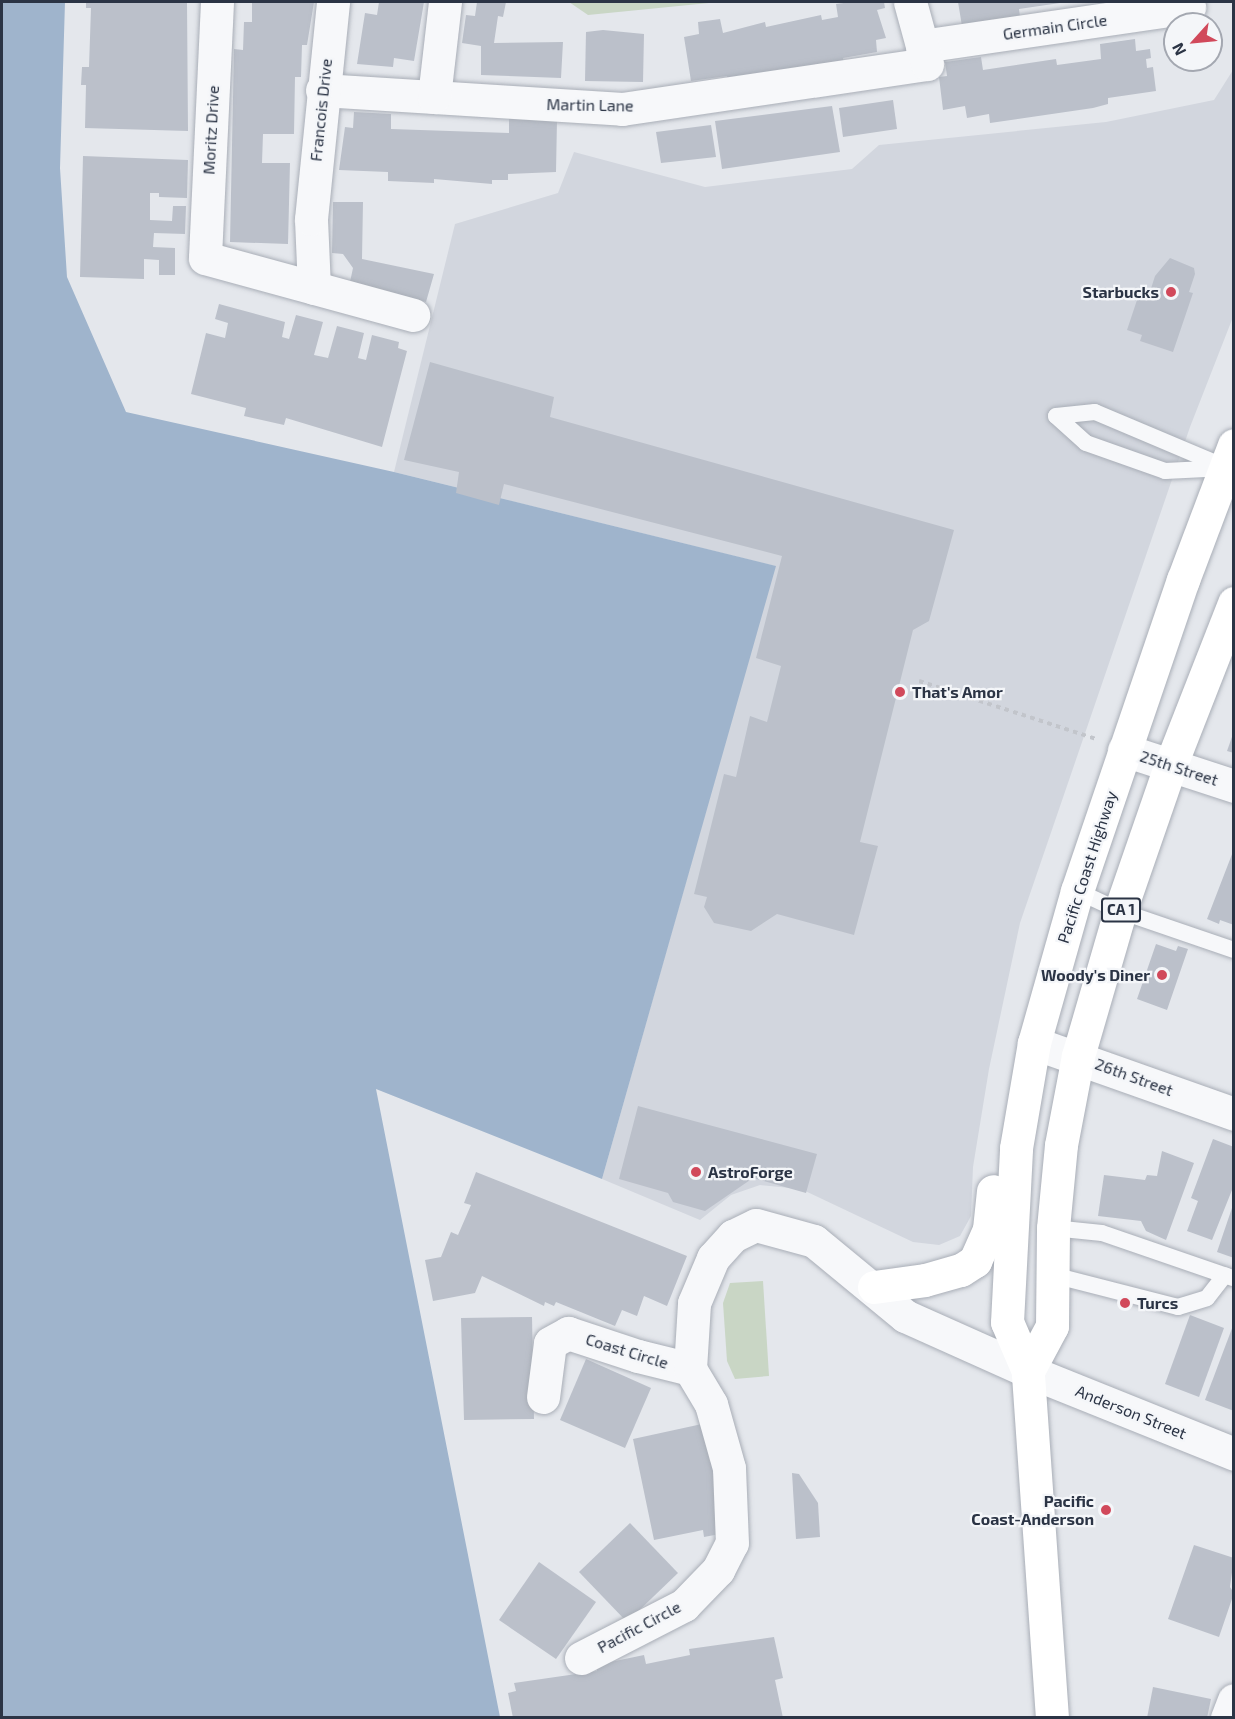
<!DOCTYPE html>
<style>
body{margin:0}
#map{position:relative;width:1235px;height:1719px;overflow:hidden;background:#e4e7ec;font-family:"Exo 2",sans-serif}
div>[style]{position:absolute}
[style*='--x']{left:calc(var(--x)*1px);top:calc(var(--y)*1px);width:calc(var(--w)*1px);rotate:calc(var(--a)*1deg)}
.built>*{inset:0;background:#d2d6de}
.green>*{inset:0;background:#c9d6c5}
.water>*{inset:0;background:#9fb4cc}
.building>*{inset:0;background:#bbc0ca}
.path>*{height:4px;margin-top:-2px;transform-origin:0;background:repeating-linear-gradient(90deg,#c2c5cb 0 4.5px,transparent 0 9px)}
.roads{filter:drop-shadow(0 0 2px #a9aeb7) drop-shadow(0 0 2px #a9aeb7)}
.service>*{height:16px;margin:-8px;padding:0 8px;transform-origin:8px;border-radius:8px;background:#f7f8fa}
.minor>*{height:33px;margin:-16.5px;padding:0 16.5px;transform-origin:16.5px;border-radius:16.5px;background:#f7f8fa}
.tertiary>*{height:33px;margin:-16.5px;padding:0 16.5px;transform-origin:16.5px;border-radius:16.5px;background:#f7f8fa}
.trunk>*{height:33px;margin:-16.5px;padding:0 16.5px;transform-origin:16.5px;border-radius:16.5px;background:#fff}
.dots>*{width:16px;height:16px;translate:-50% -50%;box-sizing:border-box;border:3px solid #f4f6f9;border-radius:50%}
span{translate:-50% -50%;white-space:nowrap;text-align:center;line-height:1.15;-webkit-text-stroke:4.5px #f4f6f9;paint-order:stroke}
.shield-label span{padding:2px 4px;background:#f4f6f9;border:2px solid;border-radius:4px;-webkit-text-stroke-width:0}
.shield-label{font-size:15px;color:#2b3445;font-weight:700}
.street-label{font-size:16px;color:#2b3445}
.poi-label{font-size:16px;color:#2b3445;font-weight:700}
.right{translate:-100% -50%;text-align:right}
.left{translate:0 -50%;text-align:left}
.frame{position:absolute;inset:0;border:3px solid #2b3445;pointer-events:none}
.north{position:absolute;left:1163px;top:12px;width:60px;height:60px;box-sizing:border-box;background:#f4f6f9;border:2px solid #a4a8b1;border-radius:50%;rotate:243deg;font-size:16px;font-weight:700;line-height:24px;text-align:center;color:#2b3445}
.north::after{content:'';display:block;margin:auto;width:21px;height:27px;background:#d1495b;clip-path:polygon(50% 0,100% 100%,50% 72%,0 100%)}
</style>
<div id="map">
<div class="built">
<div style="clip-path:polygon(1233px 70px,1233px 317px,1190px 427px,1020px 923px,989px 1069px,973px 1167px,971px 1216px,960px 1236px,939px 1245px,913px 1242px,801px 1189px,760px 1185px,731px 1195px,700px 1220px,602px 1179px,775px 566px,394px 472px,455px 224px,558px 193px,574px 152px,705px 187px,852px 169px,879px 145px,1106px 122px,1214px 100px)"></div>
</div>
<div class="green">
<div style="clip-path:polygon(569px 2px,719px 2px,588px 15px)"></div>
<div style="clip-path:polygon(763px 1281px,769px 1376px,735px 1379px,727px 1361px,723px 1303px,730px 1283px)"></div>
</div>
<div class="water">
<div style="clip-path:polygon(2px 2px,65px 2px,60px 168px,67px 277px,126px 412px,394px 472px,776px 566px,602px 1179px,376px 1089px,500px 1717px,2px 1718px)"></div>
</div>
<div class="building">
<div style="clip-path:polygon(86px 2px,187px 2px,188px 131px,85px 128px,86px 85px,81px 85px,82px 67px,89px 67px,91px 8px,86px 8px)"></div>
<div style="clip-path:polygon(252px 2px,314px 2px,307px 45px,302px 45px,301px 77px,295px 77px,294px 134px,263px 134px,262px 163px,290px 163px,288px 244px,230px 242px,234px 49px,243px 50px,244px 22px,252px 22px)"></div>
<div style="clip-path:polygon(379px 2px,424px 2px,414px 61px,394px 58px,393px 67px,357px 64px,365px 13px,377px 15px)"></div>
<div style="clip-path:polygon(477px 2px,506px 2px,503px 17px,498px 16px,494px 43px,563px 42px,561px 78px,481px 75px,481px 46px,462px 43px,466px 15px,475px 16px)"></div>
<div style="clip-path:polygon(851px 2px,884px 2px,885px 8px,877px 10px,886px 38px,876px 40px,877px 52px,843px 58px,844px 63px,728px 81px,727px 76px,691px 81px,684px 37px,699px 34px,698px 22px,720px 19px,723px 33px,765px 22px,766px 27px,821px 15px,822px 20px,838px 17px,836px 4px)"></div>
<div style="clip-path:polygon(958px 2px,1060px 2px,1060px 3px,1019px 9px,1020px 17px,962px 26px)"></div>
<div style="clip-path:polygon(603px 30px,644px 34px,643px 82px,585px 81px,586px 32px)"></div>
<div style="clip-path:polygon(1135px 39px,1136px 51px,1150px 49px,1151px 58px,1146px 59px,1147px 68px,1153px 67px,1156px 91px,1108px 98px,1108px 104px,1093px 108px,990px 123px,989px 114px,967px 118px,965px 106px,943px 110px,939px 77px,947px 76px,945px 62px,981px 57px,983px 70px,1056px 59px,1057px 65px,1101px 59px,1100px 44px)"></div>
<div style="clip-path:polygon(893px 100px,897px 129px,843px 137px,839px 108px)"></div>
<div style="clip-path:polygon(832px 106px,840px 152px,722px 169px,715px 121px)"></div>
<div style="clip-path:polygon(354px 112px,391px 114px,391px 129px,509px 133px,509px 118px,557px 120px,556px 172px,508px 174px,508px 180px,492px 180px,492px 184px,434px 179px,434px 183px,388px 181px,388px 172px,339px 170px,345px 127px,353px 128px)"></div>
<div style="clip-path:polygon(711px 125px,716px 157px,661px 163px,656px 132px)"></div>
<div style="clip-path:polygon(83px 156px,188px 160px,187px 198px,159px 197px,159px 193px,150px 193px,150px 220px,172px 221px,173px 206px,186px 206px,185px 234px,154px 233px,153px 247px,175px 248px,175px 275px,159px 275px,159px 260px,144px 259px,144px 279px,80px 277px)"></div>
<div style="clip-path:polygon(333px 202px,363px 202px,362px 259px,434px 274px,426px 302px,350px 282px,353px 268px,343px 254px,332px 253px)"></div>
<div style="clip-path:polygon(1170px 258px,1194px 268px,1195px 274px,1189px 292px,1193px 293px,1173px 352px,1140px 341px,1142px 335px,1127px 330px,1138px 297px,1147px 301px,1155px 276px)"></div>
<div style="clip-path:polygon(219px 304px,285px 322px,282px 337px,289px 339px,296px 315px,323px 322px,314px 355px,328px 358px,337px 326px,364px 333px,358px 358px,366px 360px,372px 335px,399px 342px,398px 348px,407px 351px,382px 447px,286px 418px,284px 425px,244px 416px,246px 408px,191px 394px,206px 333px,225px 338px,228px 323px,215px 319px)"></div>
<div style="clip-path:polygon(430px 362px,554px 397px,550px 417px,954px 530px,929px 621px,913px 630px,860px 842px,878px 846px,854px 935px,777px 914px,751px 931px,714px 923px,704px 907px,707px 897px,694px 894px,724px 774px,736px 777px,750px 716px,767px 722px,781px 666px,756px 658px,782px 556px,504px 484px,499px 505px,456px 493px,459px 472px,404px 460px)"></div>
<div style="clip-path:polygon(1233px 734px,1234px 734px,1234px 753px,1227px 751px)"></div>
<div style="clip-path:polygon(1234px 849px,1234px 925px,1220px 920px,1219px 924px,1207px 919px)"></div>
<div style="clip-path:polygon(1156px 944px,1176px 951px,1178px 946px,1188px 949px,1167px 1010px,1137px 999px)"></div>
<div style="clip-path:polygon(638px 1106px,817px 1154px,806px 1193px,753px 1178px,705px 1211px,673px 1202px,668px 1193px,619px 1179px)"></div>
<div style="clip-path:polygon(1213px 1139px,1234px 1147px,1234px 1185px,1212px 1240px,1187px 1231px,1198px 1201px,1191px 1198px)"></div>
<div style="clip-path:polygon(1162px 1151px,1194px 1163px,1166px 1240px,1146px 1231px,1141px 1221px,1098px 1216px,1104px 1175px,1145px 1180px,1147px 1175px,1157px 1176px)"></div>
<div style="clip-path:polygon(476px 1172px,687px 1256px,667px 1306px,644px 1296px,637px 1316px,622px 1310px,615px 1326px,556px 1302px,554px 1306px,545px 1302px,544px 1306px,482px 1276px,475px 1293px,433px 1301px,425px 1260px,441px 1257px,451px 1232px,458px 1235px,471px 1205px,464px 1203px)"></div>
<div style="clip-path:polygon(1233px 1205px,1234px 1205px,1234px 1258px,1217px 1252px)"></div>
<div style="clip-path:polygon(1190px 1315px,1224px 1328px,1199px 1397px,1165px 1384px)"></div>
<div style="clip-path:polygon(532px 1317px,534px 1419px,464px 1420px,461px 1318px)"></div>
<div style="clip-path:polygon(1234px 1323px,1234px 1411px,1205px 1400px)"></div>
<div style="clip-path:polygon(586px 1359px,651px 1388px,625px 1448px,560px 1420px)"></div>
<div style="clip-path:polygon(702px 1424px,710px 1462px,713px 1461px,725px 1533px,704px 1537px,703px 1530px,654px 1540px,633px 1439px)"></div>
<div style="clip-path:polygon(792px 1473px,799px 1474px,818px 1503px,820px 1537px,796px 1539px)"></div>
<div style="clip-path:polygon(630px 1523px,678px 1573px,627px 1622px,579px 1572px)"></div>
<div style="clip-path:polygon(1194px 1545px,1234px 1558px,1230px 1587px,1234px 1593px,1219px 1637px,1168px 1619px)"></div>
<div style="clip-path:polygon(539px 1562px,596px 1602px,556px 1659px,499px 1620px)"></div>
<div style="clip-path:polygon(774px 1637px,783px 1678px,775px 1680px,783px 1718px,513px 1718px,508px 1693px,516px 1691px,514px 1683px,597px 1671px,596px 1665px,644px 1655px,646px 1664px,690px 1655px,689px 1649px)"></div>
<div style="clip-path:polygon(1153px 1687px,1211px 1699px,1207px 1718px,1147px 1718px)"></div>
</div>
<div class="path">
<div style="--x:919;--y:681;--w:186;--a:18.1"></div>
</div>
<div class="roads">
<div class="service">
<div style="--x:1056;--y:416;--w:40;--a:42"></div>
<div style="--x:1086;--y:443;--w:84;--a:19.5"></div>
<div style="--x:1165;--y:471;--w:61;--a:-2.8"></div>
<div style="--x:1056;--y:416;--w:39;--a:-6"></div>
<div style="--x:1095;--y:412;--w:141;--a:22.9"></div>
<div style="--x:1077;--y:891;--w:47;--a:24.9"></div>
<div style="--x:1120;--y:911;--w:120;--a:18.9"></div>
<div style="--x:1053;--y:1228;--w:49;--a:5.8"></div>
<div style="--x:1102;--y:1233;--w:139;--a:19"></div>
<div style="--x:1053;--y:1275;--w:129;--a:14.4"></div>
<div style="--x:1178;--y:1307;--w:30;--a:-17"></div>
<div style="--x:1207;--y:1298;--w:29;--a:-52"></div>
</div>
<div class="minor">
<div style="--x:217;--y:2;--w:256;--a:92.7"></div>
<div style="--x:205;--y:258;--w:216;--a:15.3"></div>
<div style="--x:922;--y:46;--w:270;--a:-8.3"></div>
<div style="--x:322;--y:90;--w:301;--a:3.6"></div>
<div style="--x:622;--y:109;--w:308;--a:-8.4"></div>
<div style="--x:927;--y:64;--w:64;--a:-105.3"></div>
<div style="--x:434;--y:97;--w:96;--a:-83.4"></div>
<div style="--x:314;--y:288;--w:69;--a:-92.5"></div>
<div style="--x:311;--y:219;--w:218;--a:-84.2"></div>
<div style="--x:1124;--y:750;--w:116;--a:18.1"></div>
<div style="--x:1034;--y:1043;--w:212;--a:19.5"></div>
<div style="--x:543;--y:1397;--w:54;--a:-82.6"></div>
<div style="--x:550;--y:1343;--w:21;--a:-29"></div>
<div style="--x:568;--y:1333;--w:74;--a:18.2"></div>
<div style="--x:638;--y:1356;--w:54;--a:14"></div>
<div style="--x:581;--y:1658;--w:116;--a:-27.2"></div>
<div style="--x:684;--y:1605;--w:49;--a:-45.8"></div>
<div style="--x:718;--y:1570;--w:30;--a:-63"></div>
<div style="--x:732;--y:1543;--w:75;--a:-92.3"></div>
<div style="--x:729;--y:1468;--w:66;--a:-105.7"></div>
<div style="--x:711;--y:1404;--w:41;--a:-121"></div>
<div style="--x:690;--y:1369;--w:66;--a:-86.5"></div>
<div style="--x:694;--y:1303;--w:49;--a:-67.1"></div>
<div style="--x:1227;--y:1718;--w:19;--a:-69"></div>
</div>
<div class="tertiary">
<div style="--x:713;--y:1258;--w:30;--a:-48"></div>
<div style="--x:733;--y:1236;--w:25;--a:-26"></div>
<div style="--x:756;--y:1225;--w:60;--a:15.4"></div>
<div style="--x:814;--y:1241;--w:118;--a:39.5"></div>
<div style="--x:905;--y:1316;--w:135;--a:24.1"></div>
<div style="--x:1028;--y:1371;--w:222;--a:21.9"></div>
</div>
<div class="trunk">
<div style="--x:874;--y:1287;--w:51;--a:-7.8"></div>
<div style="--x:925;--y:1280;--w:37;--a:-16"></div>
<div style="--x:961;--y:1270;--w:17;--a:-33"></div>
<div style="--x:975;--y:1261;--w:35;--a:-66"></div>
<div style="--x:989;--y:1229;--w:38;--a:-84"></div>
<div style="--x:1028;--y:1371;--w:51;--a:-61.9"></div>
<div style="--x:1052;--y:1326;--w:98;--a:-89.4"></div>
<div style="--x:1053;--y:1228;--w:83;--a:-84.5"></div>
<div style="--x:1061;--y:1145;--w:91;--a:-79.2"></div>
<div style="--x:1078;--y:1056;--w:151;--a:-73.8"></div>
<div style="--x:1120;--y:911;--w:156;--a:-70.9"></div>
<div style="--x:1171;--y:764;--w:173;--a:-68.6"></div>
<div style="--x:1052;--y:1718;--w:348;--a:-94"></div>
<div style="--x:1028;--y:1371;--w:53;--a:-113.2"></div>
<div style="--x:1007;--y:1322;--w:174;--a:-87"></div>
<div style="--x:1016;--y:1148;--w:107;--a:-80.3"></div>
<div style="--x:1034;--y:1043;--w:158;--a:-74.2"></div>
<div style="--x:1077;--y:891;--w:329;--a:-71.2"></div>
<div style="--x:1183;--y:580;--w:144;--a:-69.3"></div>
</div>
</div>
<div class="dots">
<div style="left:1171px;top:292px;background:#d1495b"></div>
<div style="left:900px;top:692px;background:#d1495b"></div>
<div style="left:1162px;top:975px;background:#d1495b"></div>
<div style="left:696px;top:1172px;background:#d1495b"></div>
<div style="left:1125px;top:1303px;background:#d1495b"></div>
<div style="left:1106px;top:1510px;background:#d1495b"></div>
</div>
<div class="shield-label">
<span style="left:1121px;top:910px">CA 1</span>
</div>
<div class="street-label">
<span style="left:1055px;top:27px;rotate:-8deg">Germain Circle</span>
<span style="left:590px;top:105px;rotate:1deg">Martin Lane</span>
<span style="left:321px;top:110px;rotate:-84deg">Francois Drive</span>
<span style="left:211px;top:130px;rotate:-87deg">Moritz Drive</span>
<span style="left:1179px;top:768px;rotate:18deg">25th Street</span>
<span style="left:1087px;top:867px;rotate:-72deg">Pacific Coast Highway</span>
<span style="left:1134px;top:1077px;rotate:20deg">26th Street</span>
<span style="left:627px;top:1351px;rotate:17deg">Coast Circle</span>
<span style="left:1131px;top:1412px;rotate:22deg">Anderson Street</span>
<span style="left:639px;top:1627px;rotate:-28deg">Pacific Circle</span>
</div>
<div class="poi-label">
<span class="right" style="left:1159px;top:292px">Starbucks</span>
<span class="left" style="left:912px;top:692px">That's Amor</span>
<span class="right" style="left:1150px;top:975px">Woody's Diner</span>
<span class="left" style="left:708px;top:1172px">AstroForge</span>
<span class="left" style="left:1137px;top:1303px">Turcs</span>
<span class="right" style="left:1094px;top:1510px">Pacific<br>Coast-Anderson</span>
</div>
<div class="frame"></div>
<div class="north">N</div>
</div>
